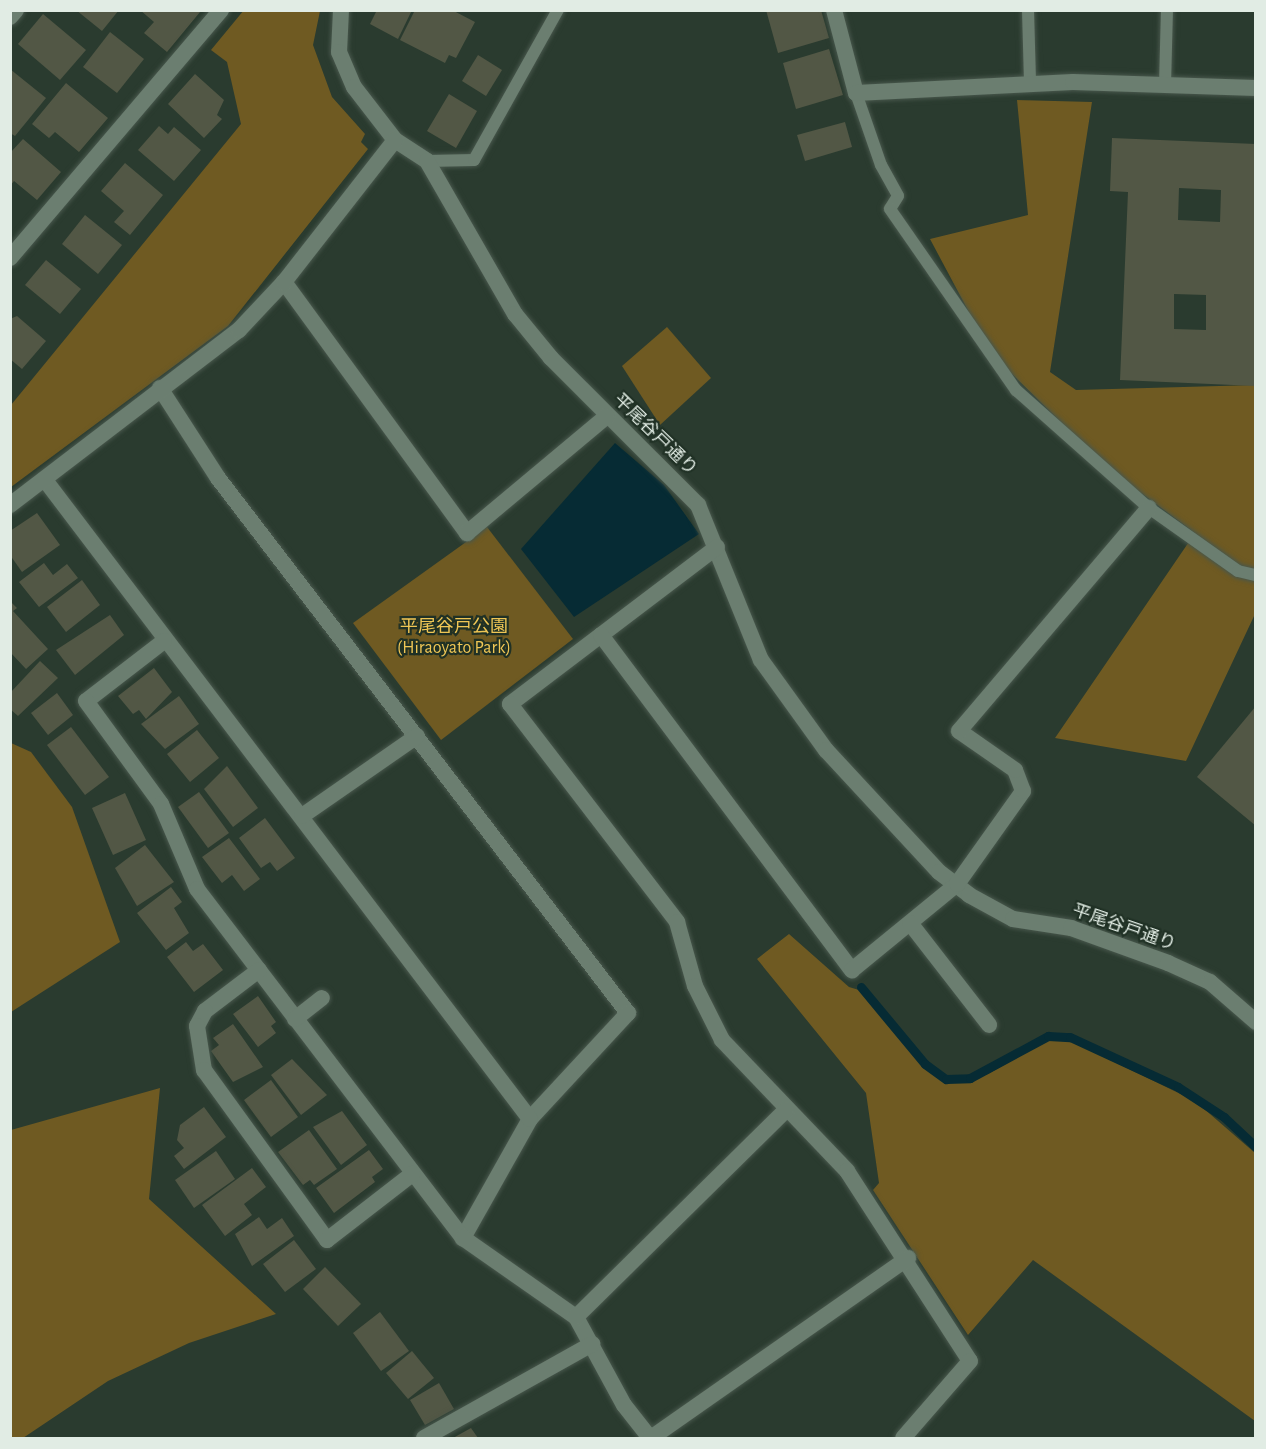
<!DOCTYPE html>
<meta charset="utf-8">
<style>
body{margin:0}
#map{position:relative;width:1266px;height:1449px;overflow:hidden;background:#2a3b2f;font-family:"Alegreya Sans","Noto Sans JP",sans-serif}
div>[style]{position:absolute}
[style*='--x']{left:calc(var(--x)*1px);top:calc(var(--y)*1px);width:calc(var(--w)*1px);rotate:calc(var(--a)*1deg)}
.green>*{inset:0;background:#6f5a22}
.water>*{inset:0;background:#062b34}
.stream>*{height:9px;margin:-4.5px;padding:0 4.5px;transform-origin:4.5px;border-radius:4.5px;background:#062b34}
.building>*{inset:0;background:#525745}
.roads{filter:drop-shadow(0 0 2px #48574c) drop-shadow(0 0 2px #48574c)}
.service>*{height:12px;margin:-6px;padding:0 6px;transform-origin:6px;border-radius:6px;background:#6b7e70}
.minor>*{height:16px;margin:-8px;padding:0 8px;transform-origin:8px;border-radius:8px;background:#6b7e70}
span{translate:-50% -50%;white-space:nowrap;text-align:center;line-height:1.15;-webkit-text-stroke:4.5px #203125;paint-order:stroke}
.street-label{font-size:18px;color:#e1ece4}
.park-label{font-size:18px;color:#efc655}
.frame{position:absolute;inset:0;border:12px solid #e1ece4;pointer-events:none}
</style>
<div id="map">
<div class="green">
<div style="clip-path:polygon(244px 10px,320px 11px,313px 45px,332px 97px,365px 134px,361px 142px,368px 149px,228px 326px,11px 487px,11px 405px,241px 124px,227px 62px,211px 50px)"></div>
<div style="clip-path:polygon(1017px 100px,1092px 102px,1050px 372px,1076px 390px,1255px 385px,1255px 614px,1186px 761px,1055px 738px,1195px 533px,1109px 469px,1010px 372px,979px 331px,930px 239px,1028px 215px)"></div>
<div style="clip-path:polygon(667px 327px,711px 378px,660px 425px,622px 366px)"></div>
<div style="clip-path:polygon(487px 527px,573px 639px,441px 740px,353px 623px)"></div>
<div style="clip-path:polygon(11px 743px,31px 752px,72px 807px,120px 942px,11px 1012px)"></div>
<div style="clip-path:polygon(789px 934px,849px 987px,859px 990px,924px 1068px,945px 1082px,988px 1074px,1050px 1039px,1069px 1040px,1195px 1101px,1255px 1153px,1255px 1421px,1033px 1260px,968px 1335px,873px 1190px,879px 1183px,866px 1093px,757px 959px)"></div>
<div style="clip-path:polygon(160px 1088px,149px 1199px,276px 1314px,189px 1343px,108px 1381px,23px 1438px,11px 1438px,11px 1130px)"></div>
</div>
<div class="water">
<div style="clip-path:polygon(615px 443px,664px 485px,699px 534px,574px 617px,521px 549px)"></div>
</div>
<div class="stream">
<div style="--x:861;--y:987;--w:100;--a:50.3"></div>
<div style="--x:925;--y:1064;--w:26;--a:36"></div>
<div style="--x:946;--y:1079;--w:24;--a:-2"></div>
<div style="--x:970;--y:1078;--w:89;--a:-28.3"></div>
<div style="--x:1048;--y:1036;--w:22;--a:3"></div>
<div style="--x:1070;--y:1037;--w:119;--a:24.8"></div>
<div style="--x:1178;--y:1087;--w:55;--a:33.1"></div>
<div style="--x:1224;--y:1117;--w:44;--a:43.2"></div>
</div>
<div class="building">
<div style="clip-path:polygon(76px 10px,119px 10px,102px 31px)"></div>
<div style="clip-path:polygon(140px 10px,199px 10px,200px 12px,167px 52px,144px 33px,154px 22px)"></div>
<div style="clip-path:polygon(377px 10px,412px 10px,398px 39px,370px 24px)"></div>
<div style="clip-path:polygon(415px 10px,452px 10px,475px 22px,456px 58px,449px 55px,445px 63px,400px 40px)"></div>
<div style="clip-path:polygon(766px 10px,821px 10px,829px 38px,778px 53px)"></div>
<div style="clip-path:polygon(43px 14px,86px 50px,60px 80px,18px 44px)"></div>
<div style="clip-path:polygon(110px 32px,144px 59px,117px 93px,83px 67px)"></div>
<div style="clip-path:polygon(829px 49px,843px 95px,796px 109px,783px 63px)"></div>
<div style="clip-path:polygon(478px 55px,502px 70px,486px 96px,462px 81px)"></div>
<div style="clip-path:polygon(10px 69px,46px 98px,15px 136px,10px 133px)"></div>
<div style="clip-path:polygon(195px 74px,224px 100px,217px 115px,222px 119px,204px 138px,168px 104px)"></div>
<div style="clip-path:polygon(66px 83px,108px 118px,79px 152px,55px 132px,49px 138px,32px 124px)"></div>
<div style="clip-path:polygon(449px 94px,477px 111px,456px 148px,427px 131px)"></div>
<div style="clip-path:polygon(845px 122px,852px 147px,805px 161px,797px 135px)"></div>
<div style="clip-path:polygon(159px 126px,168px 134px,174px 127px,201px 150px,174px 181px,138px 150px)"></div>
<div style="clip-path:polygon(evenodd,1112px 138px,1256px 144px,1256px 386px,1120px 380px,1128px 192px,1110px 191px,1112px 138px,1179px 188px,1221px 190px,1220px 222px,1178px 220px,1179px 188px,1112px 138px,1174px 294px,1206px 295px,1206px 330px,1174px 329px,1174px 294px)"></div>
<div style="clip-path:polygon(23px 139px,61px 172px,37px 200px,14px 181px,10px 186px,10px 153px)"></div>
<div style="clip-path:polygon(125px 163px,163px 195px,130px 235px,114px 222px,124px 211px,101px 191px)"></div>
<div style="clip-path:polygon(85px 215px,122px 245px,98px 274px,62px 244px)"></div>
<div style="clip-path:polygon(46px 260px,81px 289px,60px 314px,25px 285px)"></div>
<div style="clip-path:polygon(17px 316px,46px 341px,22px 369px,10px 359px,10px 319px)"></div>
<div style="clip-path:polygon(37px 513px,60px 545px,22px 572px,10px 555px,10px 531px)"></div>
<div style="clip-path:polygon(44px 563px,53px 575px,67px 564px,78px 578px,39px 607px,19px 582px)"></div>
<div style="clip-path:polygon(82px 580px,100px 605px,66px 632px,47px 607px)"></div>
<div style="clip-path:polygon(10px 601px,17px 608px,13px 611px,48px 649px,26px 669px,10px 652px)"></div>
<div style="clip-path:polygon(110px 615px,124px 635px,75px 675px,56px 650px)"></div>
<div style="clip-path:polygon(40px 661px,58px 678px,18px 716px,10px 709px,10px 693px)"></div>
<div style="clip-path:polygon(154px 668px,172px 692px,146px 719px,139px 710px,133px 714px,118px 696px)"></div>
<div style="clip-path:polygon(57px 693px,73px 715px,48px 735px,31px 713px)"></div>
<div style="clip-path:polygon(179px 696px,199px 724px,165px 749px,141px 724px)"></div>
<div style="clip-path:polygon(1256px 706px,1256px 826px,1197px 777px)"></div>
<div style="clip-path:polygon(71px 727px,109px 777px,85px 795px,47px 745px)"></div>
<div style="clip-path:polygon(197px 730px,219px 758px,190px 782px,167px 754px)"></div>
<div style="clip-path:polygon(227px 766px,258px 808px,233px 827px,204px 789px)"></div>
<div style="clip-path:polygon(199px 792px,229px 833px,208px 848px,178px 807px)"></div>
<div style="clip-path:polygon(125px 793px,146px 840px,113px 855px,92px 808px)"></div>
<div style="clip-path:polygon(265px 818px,295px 858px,277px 871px,270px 862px,261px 868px,239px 838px)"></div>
<div style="clip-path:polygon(229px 838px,260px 879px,244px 891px,232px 875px,222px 883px,202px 857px)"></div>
<div style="clip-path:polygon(145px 845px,174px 882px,137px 906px,115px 868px)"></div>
<div style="clip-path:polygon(171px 887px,182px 902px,174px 908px,189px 933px,166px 950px,137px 913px)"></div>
<div style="clip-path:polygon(186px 942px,193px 951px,203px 944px,223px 970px,194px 992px,167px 957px)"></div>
<div style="clip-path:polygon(258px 996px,276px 1022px,271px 1026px,276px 1033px,258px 1047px,233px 1014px)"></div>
<div style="clip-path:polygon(233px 1024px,263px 1067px,233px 1082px,211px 1051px,219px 1045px,213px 1038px)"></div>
<div style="clip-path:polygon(292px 1059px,327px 1095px,301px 1115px,271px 1075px)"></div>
<div style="clip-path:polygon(271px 1080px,298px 1117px,271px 1137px,244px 1100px)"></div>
<div style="clip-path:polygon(204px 1107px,226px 1137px,184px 1169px,174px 1156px,184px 1148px,177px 1140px,180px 1125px)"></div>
<div style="clip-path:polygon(342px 1111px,367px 1145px,341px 1165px,313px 1127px)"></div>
<div style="clip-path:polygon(309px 1130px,337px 1169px,314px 1185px,310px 1180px,303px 1185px,278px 1152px)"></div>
<div style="clip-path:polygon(369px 1150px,383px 1169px,372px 1177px,375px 1182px,334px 1213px,316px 1188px)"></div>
<div style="clip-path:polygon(216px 1151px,235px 1179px,194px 1208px,175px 1180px)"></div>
<div style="clip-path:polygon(252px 1168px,266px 1187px,244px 1204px,252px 1215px,225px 1236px,202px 1205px)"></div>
<div style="clip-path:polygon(259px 1217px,267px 1229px,282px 1218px,294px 1236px,252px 1266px,235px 1234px)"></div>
<div style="clip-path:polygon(294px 1240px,316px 1269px,285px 1292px,263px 1264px)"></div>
<div style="clip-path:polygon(325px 1267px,361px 1304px,338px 1326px,303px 1289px)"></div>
<div style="clip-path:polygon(380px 1312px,409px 1351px,381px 1371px,353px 1333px)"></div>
<div style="clip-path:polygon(412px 1351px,434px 1378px,408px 1399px,386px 1373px)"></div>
<div style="clip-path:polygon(439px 1383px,454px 1409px,425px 1425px,410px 1400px)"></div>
<div style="clip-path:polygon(471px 1428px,478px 1438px,453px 1438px)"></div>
</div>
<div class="roads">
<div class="service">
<div style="--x:1028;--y:10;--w:73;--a:88.4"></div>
<div style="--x:1165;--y:85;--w:75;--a:-88.5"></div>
<div style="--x:856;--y:93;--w:76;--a:70.9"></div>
<div style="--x:881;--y:165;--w:35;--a:61"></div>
<div style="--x:898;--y:196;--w:15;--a:122"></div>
<div style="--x:890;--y:209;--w:221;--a:55.2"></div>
<div style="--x:1016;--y:390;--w:178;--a:41.6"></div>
<div style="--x:1149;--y:508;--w:109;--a:35.3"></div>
<div style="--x:1238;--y:571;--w:18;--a:13"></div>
<div style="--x:427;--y:161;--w:47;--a:-1.2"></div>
<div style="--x:474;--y:160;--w:172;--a:-60.8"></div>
</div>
<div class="minor">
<div style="--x:341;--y:10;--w:42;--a:92.7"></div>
<div style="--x:339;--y:52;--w:38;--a:67"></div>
<div style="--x:354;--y:87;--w:67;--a:52.3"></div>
<div style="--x:395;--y:140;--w:38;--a:33"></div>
<div style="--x:427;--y:161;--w:177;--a:60.1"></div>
<div style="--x:515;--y:314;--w:57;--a:50.7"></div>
<div style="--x:551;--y:358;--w:208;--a:45"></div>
<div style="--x:698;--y:505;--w:167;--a:67.9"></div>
<div style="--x:761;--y:660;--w:111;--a:54.2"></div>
<div style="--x:826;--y:750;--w:166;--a:47.2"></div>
<div style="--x:939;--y:872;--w:38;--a:37"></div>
<div style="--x:969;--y:895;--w:50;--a:28.6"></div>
<div style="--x:1013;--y:919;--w:59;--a:8.8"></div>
<div style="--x:1071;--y:928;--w:103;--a:19.8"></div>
<div style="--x:1168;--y:963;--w:46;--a:24.3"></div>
<div style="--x:1210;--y:982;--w:61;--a:41"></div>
<div style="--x:834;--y:10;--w:86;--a:75.2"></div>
<div style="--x:856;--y:93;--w:217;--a:-2.9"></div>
<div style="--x:1073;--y:82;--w:183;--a:1.9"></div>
<div style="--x:10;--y:17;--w:9;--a:-49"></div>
<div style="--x:10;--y:258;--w:326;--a:-49.6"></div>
<div style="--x:284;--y:282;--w:311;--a:53.9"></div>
<div style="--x:467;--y:533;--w:182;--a:-39.9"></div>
<div style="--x:160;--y:388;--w:107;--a:57.2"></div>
<div style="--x:218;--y:478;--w:674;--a:52.54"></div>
<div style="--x:628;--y:1013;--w:144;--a:132.8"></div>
<div style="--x:530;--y:1119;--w:137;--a:119.4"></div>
<div style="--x:45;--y:480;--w:802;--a:52.8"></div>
<div style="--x:10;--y:505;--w:288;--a:-37.4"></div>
<div style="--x:239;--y:330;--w:66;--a:-46.8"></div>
<div style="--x:284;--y:282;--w:180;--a:-52"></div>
<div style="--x:717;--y:547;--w:260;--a:142.8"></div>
<div style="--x:510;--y:704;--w:275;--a:52.5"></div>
<div style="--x:677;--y:922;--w:66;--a:74.3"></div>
<div style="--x:695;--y:986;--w:60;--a:63.4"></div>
<div style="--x:722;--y:1040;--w:181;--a:46.3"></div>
<div style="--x:847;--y:1171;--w:226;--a:57.1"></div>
<div style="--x:970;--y:1361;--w:102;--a:131"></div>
<div style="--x:601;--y:635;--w:419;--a:53.2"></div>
<div style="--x:852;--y:970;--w:136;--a:-39.3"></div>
<div style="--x:957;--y:884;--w:114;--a:-54.6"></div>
<div style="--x:1023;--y:791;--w:22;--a:-111"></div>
<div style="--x:1015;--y:770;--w:68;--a:-145.1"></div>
<div style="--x:959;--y:731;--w:293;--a:-49.6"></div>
<div style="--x:164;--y:641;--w:98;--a:142.4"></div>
<div style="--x:86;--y:701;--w:127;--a:53.9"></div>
<div style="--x:161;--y:804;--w:92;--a:67"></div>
<div style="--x:197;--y:889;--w:439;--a:52.7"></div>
<div style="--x:463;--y:1238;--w:138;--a:35"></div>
<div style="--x:576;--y:1317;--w:100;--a:61.4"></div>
<div style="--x:624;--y:1405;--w:42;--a:51.8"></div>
<div style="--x:302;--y:816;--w:140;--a:-34.8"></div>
<div style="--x:910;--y:923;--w:129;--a:52.2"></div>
<div style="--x:259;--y:970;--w:68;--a:142.8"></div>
<div style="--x:205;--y:1011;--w:17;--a:118"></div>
<div style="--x:197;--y:1026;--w:45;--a:81"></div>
<div style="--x:204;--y:1070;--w:210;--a:54.1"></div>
<div style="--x:327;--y:1240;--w:108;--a:-37.8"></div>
<div style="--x:295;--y:1019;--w:34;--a:-38"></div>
<div style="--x:576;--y:1317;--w:295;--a:-44.6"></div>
<div style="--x:424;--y:1438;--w:193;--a:-29.2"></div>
<div style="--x:651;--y:1438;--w:314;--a:-35"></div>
</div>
</div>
<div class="street-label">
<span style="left:655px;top:435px;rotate:44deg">平尾谷戸通り</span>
<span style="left:1124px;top:928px;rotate:19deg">平尾谷戸通り</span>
</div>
<div class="park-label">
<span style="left:454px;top:638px">平尾谷戸公園<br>(Hiraoyato Park)</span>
</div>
<div class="frame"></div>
</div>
